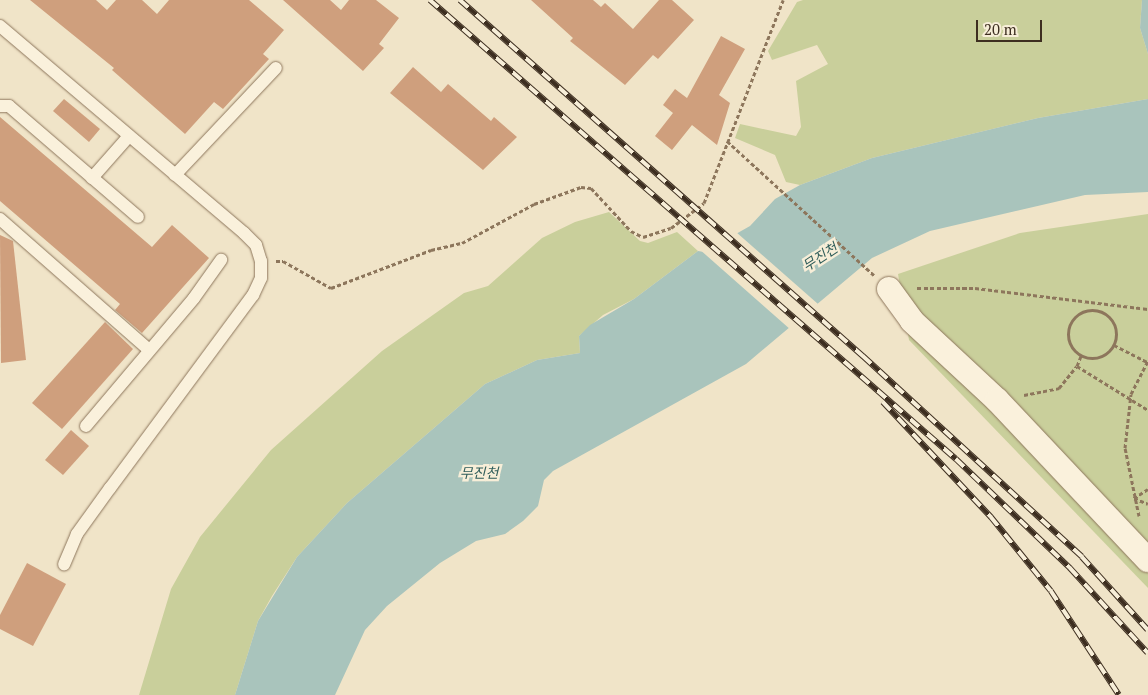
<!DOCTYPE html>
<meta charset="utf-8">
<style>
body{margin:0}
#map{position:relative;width:1148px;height:695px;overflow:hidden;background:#f0e4c8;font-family:"PT Serif","Noto Sans KR",serif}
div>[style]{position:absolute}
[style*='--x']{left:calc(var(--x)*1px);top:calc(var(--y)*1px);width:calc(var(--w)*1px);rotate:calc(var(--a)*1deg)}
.green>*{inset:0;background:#c9cf9b}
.water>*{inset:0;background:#a9c4bc}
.pier>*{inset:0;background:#f0e4c8}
.building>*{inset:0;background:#cf9f7d}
.path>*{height:3px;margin-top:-1.5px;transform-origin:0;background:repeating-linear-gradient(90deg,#8d765c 0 4px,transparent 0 6.5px)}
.path>.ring{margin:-1.5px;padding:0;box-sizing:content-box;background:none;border:3px solid #8d765c;border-radius:50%}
.roads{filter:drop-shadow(0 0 1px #8d765c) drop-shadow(0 0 1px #8d765c)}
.lane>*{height:12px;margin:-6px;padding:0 6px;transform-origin:6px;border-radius:6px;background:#faf1dc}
.street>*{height:24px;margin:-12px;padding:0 12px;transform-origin:12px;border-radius:12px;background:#faf1dc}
.rail>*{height:5.5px;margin-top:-2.75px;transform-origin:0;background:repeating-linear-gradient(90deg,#f7eed8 0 11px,#3d2e20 0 22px);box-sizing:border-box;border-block:1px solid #3d2e20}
span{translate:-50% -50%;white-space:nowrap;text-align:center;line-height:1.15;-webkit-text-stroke:5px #f7eed8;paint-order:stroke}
.water-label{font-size:14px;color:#2f5d5a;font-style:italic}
.scale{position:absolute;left:976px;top:20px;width:66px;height:22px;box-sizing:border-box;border:2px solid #3d2e20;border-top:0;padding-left:6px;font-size:15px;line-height:18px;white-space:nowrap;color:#3d2e20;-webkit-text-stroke:4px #f7eed8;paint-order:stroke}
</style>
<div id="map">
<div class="green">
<div style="clip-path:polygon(803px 0,1142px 0,1140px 28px,1148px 54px,1148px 99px,1038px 118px,872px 158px,800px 185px,786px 182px,775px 155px,735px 138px,740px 124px,796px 136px,801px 127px,796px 81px,828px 64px,817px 45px,772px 60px,768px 51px,797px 2px)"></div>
<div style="clip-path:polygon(609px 212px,640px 241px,648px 243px,677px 232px,698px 251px,634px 299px,603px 315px,579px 336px,580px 353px,537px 360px,485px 384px,347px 503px,297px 557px,272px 596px,258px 621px,235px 695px,139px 695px,171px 589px,200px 537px,271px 450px,382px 351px,464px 293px,488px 286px,542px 238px,575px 222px)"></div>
<div style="clip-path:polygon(1148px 214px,1148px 588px,909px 340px,898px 274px,1020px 233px)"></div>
</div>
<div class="water">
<div style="clip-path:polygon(1142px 0,1148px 0,1148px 54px,1140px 28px)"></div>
<div style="clip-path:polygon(1148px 99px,1148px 192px,1085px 195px,930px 231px,872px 258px,746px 364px,553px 471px,544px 480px,538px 506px,523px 521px,505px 534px,476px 541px,440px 563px,387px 606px,365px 630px,335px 695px,235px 695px,258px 621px,297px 557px,347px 503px,485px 384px,537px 360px,580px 353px,579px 336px,590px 325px,634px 299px,698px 251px,704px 252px,750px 226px,775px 199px,800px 185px,872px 158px,1038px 118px)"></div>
</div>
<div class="pier">
<div style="clip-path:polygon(736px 232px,818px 304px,791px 330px,698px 248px,703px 250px)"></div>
</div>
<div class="building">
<div style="clip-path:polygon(30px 0,96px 0,107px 10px,116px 0,142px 0,157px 14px,169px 0,249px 0,284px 30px,263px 54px,269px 59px,223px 109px,214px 102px,185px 134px,112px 70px,114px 68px)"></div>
<div style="clip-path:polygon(283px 0,330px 0,341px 10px,349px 0,376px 0,399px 18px,379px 44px,384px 48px,363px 71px)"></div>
<div style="clip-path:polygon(531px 0,593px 0,601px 7px,605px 3px,633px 29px,659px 0,672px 0,694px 20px,658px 59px,653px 55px,625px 85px,570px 41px,573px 38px)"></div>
<div style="clip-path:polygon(721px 36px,745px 49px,719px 95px,730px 103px,717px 145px,692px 125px,672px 150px,655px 136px,673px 113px,663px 105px,675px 89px,687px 98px)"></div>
<div style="clip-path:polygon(413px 67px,441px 92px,448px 84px,491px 121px,494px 117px,517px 137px,483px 170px,390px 93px)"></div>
<div style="clip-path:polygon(64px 99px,100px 129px,89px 142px,53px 111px)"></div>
<div style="clip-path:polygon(0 117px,152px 247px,172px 225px,209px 258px,142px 333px,115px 310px,120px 304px,0 201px)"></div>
<div style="clip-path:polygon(0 235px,13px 241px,26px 360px,1px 363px)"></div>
<div style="clip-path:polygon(105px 322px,133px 349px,62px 429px,32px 403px)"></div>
<div style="clip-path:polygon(71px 430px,89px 446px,63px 475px,45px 460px)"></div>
<div style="clip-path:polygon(27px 563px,66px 584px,33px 646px,0 629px,0 615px)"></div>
</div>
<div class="path">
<div style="--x:727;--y:141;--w:199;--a:42.4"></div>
<div style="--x:276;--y:261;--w:7;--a:0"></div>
<div style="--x:283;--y:261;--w:55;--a:29.4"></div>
<div style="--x:331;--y:288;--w:107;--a:-20.8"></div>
<div style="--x:431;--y:250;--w:32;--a:-13"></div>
<div style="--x:462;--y:243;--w:82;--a:-28.4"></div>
<div style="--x:534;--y:204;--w:50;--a:-19.9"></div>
<div style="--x:581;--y:187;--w:10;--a:6"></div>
<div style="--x:591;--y:188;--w:59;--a:47.1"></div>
<div style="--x:631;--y:231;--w:13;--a:27"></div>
<div style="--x:643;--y:237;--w:29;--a:-18"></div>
<div style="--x:671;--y:228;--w:41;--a:-37.1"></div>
<div style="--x:704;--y:203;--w:218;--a:-68.7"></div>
<div style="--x:917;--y:288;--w:58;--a:0"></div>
<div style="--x:975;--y:288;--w:174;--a:6.9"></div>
<div class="ring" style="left:1068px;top:310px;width:45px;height:45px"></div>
<div style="--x:1114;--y:345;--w:37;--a:27"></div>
<div style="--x:1081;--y:356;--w:11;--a:112"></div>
<div style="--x:1077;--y:366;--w:84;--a:31.8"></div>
<div style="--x:1024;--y:395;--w:36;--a:-11"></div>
<div style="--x:1059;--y:388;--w:28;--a:-51"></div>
<div style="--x:1148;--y:489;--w:17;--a:147"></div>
<div style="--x:1134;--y:498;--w:15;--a:23"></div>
<div style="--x:1139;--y:516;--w:69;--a:-101.6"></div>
<div style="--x:1125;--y:448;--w:54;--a:-83.7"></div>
<div style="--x:1131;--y:394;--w:38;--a:-63"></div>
</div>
<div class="roads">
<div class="lane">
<div style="--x:0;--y:26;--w:320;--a:40.3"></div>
<div style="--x:244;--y:233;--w:17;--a:45"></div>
<div style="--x:256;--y:245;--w:17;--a:73"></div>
<div style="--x:261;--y:261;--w:17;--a:90"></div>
<div style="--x:261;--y:278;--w:19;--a:115"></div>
<div style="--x:253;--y:295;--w:240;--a:126.5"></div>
<div style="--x:110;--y:488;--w:57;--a:125.7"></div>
<div style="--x:77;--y:534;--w:33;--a:113"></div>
<div style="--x:0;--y:106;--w:9;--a:0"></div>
<div style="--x:9;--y:106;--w:170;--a:40.7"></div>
<div style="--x:175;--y:175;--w:147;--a:-46.7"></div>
<div style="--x:92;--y:178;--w:56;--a:-48.6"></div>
<div style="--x:0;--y:219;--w:197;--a:41.3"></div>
<div style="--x:86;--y:426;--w:167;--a:-49.8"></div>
<div style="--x:194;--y:298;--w:47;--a:-54.6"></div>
</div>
<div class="street">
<div style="--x:889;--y:289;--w:39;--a:54"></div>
<div style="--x:912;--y:321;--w:116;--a:42.9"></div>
<div style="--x:997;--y:400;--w:220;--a:46.7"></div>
</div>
</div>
<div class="rail">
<div style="--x:430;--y:0;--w:698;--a:41.11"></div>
<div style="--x:956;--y:459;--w:158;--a:43.7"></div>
<div style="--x:1070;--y:568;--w:115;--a:47.5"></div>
<div style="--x:460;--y:0;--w:538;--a:41.46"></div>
<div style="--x:863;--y:356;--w:297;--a:42.5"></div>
<div style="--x:1082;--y:557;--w:98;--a:47.9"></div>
<div style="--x:883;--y:402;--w:158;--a:46.8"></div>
<div style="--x:991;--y:517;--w:95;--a:51"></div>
<div style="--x:1051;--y:591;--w:124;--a:56.8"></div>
</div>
<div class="water-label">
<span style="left:820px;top:257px;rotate:-33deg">무진천</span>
<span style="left:479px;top:473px">무진천</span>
</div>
<div class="scale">20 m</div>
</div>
